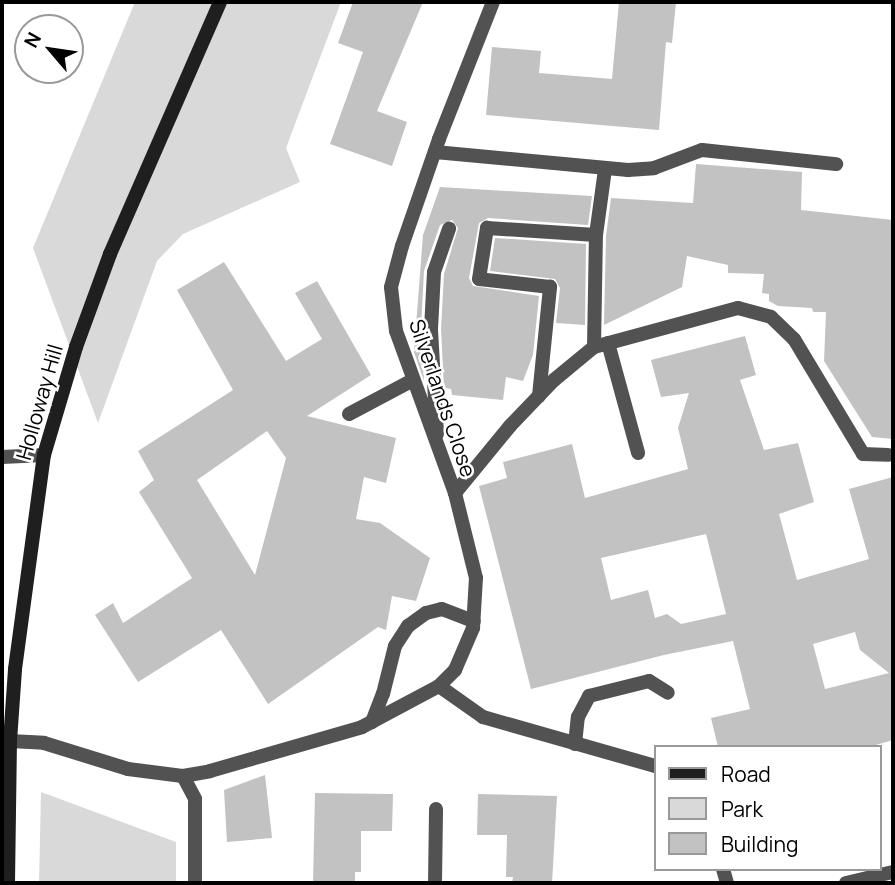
<!DOCTYPE html>
<style>
body{margin:0}
#map{position:relative;width:895px;height:885px;overflow:hidden;background:#fff;font-family:Manrope,sans-serif}
div>[style]{position:absolute}
[style*='--x']{left:calc(var(--x)*1px);top:calc(var(--y)*1px);width:calc(var(--w)*1px);rotate:calc(var(--a)*1deg)}
.green>*{inset:0;background:#d9d9d9}
.building>*{inset:0;background:#c2c2c2}
.lane>*{height:14px;margin:-7px;padding:0 7px;transform-origin:7px;border-radius:7px;background:#525252}
.street>*{height:14px;margin:-7px;padding:0 7px;transform-origin:7px;border-radius:7px;background:#525252}
.secondary>*{height:14px;margin:-7px;padding:0 7px;transform-origin:7px;border-radius:7px;background:#1f1f1f}
span{translate:-50% -50%;white-space:nowrap;text-align:center;line-height:1.15;-webkit-text-stroke:5px #fff;paint-order:stroke}
.street-label{font-size:21px;color:#000}
.frame{position:absolute;inset:0;border:4px solid #000;pointer-events:none}
.legend{position:absolute;left:654px;top:745px;width:228px;height:126px;box-sizing:border-box;background:#fff;border:2px solid #999;margin:0;padding:9px 12px;list-style:none;font-size:21px;color:#000}
.legend li{display:flex;align-items:center;gap:14px;height:35px}
.legend b{width:35px;border:2px solid #999}
.north{position:absolute;left:14px;top:14px;width:70px;height:70px;box-sizing:border-box;background:#fff;border:2px solid #999;border-radius:50%;rotate:299deg;font-size:19px;font-weight:700;line-height:28px;text-align:center;color:#000}
.north::after{content:'';display:block;margin:auto;width:24px;height:32px;background:#000;clip-path:polygon(50% 0,100% 100%,50% 72%,0 100%)}
</style>
<div id="map">
<div class="green">
<div style="clip-path:polygon(135px 2px,341px 2px,286px 148px,300px 182px,183px 234px,157px 261px,98px 423px,33px 248px)"></div>
<div style="clip-path:polygon(41px 792px,176px 842px,176px 883px,39px 883px)"></div>
</div>
<div class="building">
<div style="clip-path:polygon(353px 2px,423px 2px,377px 111px,407px 122px,392px 166px,330px 144px,363px 52px,338px 43px)"></div>
<div style="clip-path:polygon(619px 2px,676px 2px,672px 43px,666px 42px,659px 130px,486px 115px,492px 47px,541px 51px,539px 73px,612px 79px)"></div>
<div style="clip-path:polygon(696px 164px,802px 172px,801px 210px,893px 220px,893px 439px,872px 437px,824px 361px,826px 312px,813px 312px,812px 308px,778px 306px,769px 301px,769px 294px,762px 293px,764px 274px,728px 273px,728px 265px,687px 256px,682px 287px,604px 325px,606px 236px,611px 198px,693px 203px)"></div>
<div style="clip-path:polygon(440px 187px,592px 196px,588px 225px,488px 218px,479px 223px,469px 278px,473px 286px,539px 296px,533px 355px,523px 381px,506px 377px,503px 400px,452px 395px,451px 389px,444px 388px,441px 329px,444px 274px,458px 228px,452px 220px,440px 225px,424px 271px,421px 328px,424px 381px,414px 352px,423px 235px)"></div>
<div style="clip-path:polygon(495px 238px,586px 244px,585px 325px,556px 323px,560px 288px,555px 279px,490px 271px)"></div>
<div style="clip-path:polygon(evenodd,224px 262px,286px 361px,322px 339px,295px 293px,317px 281px,371px 375px,307px 416px,396px 438px,386px 483px,364px 477px,356px 519px,380px 523px,430px 558px,416px 601px,392px 596px,386px 630px,378px 627px,268px 704px,221px 630px,138px 682px,95px 615px,113px 603px,123px 623px,192px 578px,139px 492px,154px 480px,138px 451px,233px 390px,177px 290px,224px 262px,267px 431px,286px 458px,255px 575px,197px 480px,267px 431px)"></div>
<div style="clip-path:polygon(evenodd,745px 336px,756px 375px,740px 380px,764px 450px,798px 443px,814px 502px,779px 514px,797px 580px,869px 559px,849px 489px,893px 477px,893px 740px,869px 747px,718px 747px,711px 718px,750px 709px,733px 641px,664px 655px,531px 689px,479px 486px,507px 478px,503px 462px,572px 444px,585px 498px,688px 469px,678px 428px,689px 393px,661px 397px,651px 360px,745px 336px,706px 534px,726px 614px,681px 624px,667px 614px,655px 618px,648px 590px,611px 600px,601px 558px,706px 534px,745px 336px,855px 632px,860px 650px,889px 673px,825px 689px,813px 644px,855px 632px)"></div>
<div style="clip-path:polygon(265px 775px,272px 838px,227px 842px,224px 790px)"></div>
<div style="clip-path:polygon(315px 793px,393px 794px,392px 831px,361px 831px,361px 872px,355px 872px,355px 883px,313px 883px)"></div>
<div style="clip-path:polygon(478px 794px,557px 796px,552px 883px,512px 883px,513px 877px,506px 877px,507px 835px,477px 835px)"></div>
</div>
<div class="lane">
<div style="--x:435;--y:152;--w:194;--a:5.3"></div>
<div style="--x:628;--y:170;--w:26;--a:-4"></div>
<div style="--x:654;--y:168;--w:51;--a:-20.6"></div>
<div style="--x:702;--y:150;--w:135;--a:6"></div>
<div style="--x:608;--y:343;--w:114;--a:74.7"></div>
<div style="--x:594;--y:347;--w:112;--a:-89"></div>
<div style="--x:539;--y:396;--w:110;--a:-84.2"></div>
<div style="--x:550;--y:287;--w:71;--a:-173.6"></div>
<div style="--x:479;--y:279;--w:52;--a:-81.1"></div>
<div style="--x:487;--y:228;--w:109;--a:3.7"></div>
<div style="--x:596;--y:235;--w:67;--a:-82.2"></div>
<div style="--x:349;--y:414;--w:72;--a:-28"></div>
<div style="--x:437;--y:434;--w:105;--a:-93.3"></div>
<div style="--x:431;--y:329;--w:57;--a:-87"></div>
<div style="--x:434;--y:272;--w:46;--a:-70.8"></div>
<div style="--x:2;--y:457;--w:42;--a:-2.7"></div>
<div style="--x:455;--y:493;--w:87;--a:-50.6"></div>
<div style="--x:510;--y:426;--w:64;--a:-46.3"></div>
<div style="--x:554;--y:380;--w:52;--a:-39.5"></div>
<div style="--x:594;--y:347;--w:149;--a:-15.2"></div>
<div style="--x:738;--y:308;--w:34;--a:15"></div>
<div style="--x:771;--y:317;--w:32;--a:44"></div>
<div style="--x:794;--y:339;--w:134;--a:59"></div>
<div style="--x:863;--y:454;--w:25;--a:2"></div>
<div style="--x:439;--y:686;--w:23;--a:-45"></div>
<div style="--x:455;--y:670;--w:46;--a:-66.8"></div>
<div style="--x:473;--y:628;--w:50;--a:-86.6"></div>
<div style="--x:476;--y:578;--w:88;--a:-103.9"></div>
<div style="--x:455;--y:493;--w:172;--a:-110"></div>
<div style="--x:396;--y:331;--w:44;--a:-96.5"></div>
<div style="--x:391;--y:287;--w:42;--a:-75"></div>
<div style="--x:402;--y:246;--w:113;--a:-70.9"></div>
<div style="--x:439;--y:139;--w:147;--a:-68.5"></div>
<div style="--x:372;--y:722;--w:30;--a:-69"></div>
<div style="--x:383;--y:694;--w:49;--a:-76"></div>
<div style="--x:395;--y:646;--w:24;--a:-57"></div>
<div style="--x:408;--y:626;--w:22;--a:-36"></div>
<div style="--x:426;--y:613;--w:16;--a:-14"></div>
<div style="--x:442;--y:609;--w:34;--a:21"></div>
<div style="--x:575;--y:744;--w:27;--a:-84"></div>
<div style="--x:578;--y:717;--w:24;--a:-62"></div>
<div style="--x:589;--y:696;--w:62;--a:-14"></div>
<div style="--x:649;--y:681;--w:22;--a:32"></div>
</div>
<div class="street">
<div style="--x:10;--y:741;--w:34;--a:3"></div>
<div style="--x:44;--y:743;--w:88;--a:17.2"></div>
<div style="--x:128;--y:769;--w:55;--a:7.3"></div>
<div style="--x:183;--y:776;--w:27;--a:-10"></div>
<div style="--x:210;--y:771;--w:158;--a:-16.1"></div>
<div style="--x:362;--y:727;--w:87;--a:-28"></div>
<div style="--x:439;--y:686;--w:54;--a:35.2"></div>
<div style="--x:483;--y:717;--w:179;--a:15.9"></div>
<div style="--x:183;--y:776;--w:26;--a:62"></div>
<div style="--x:195;--y:799;--w:84;--a:90"></div>
<div style="--x:723;--y:869;--w:15;--a:74"></div>
<div style="--x:435;--y:883;--w:74;--a:-89.2"></div>
<div style="--x:846;--y:883;--w:48;--a:-13.2"></div>
</div>
<div class="secondary">
<div style="--x:8;--y:883;--w:142;--a:-89.2"></div>
<div style="--x:10;--y:741;--w:72;--a:-86"></div>
<div style="--x:15;--y:669;--w:216;--a:-82.3"></div>
<div style="--x:44;--y:455;--w:113;--a:-73.5"></div>
<div style="--x:76;--y:347;--w:99;--a:-69.9"></div>
<div style="--x:110;--y:254;--w:275;--a:-66.4"></div>
</div>
<div class="street-label">
<span style="left:443px;top:398px;rotate:71deg">Silverlands Close</span>
<span style="left:39px;top:402px;rotate:-74deg">Holloway Hill</span>
</div>
<div class="frame"></div>
<ul class="legend">
<li><b style="height:9px;background:#1f1f1f"></b>Road</li>
<li><b style="height:19px;background:#d9d9d9"></b>Park</li>
<li><b style="height:19px;background:#c2c2c2"></b>Building</li>
</ul>
<div class="north">N</div>
</div>
